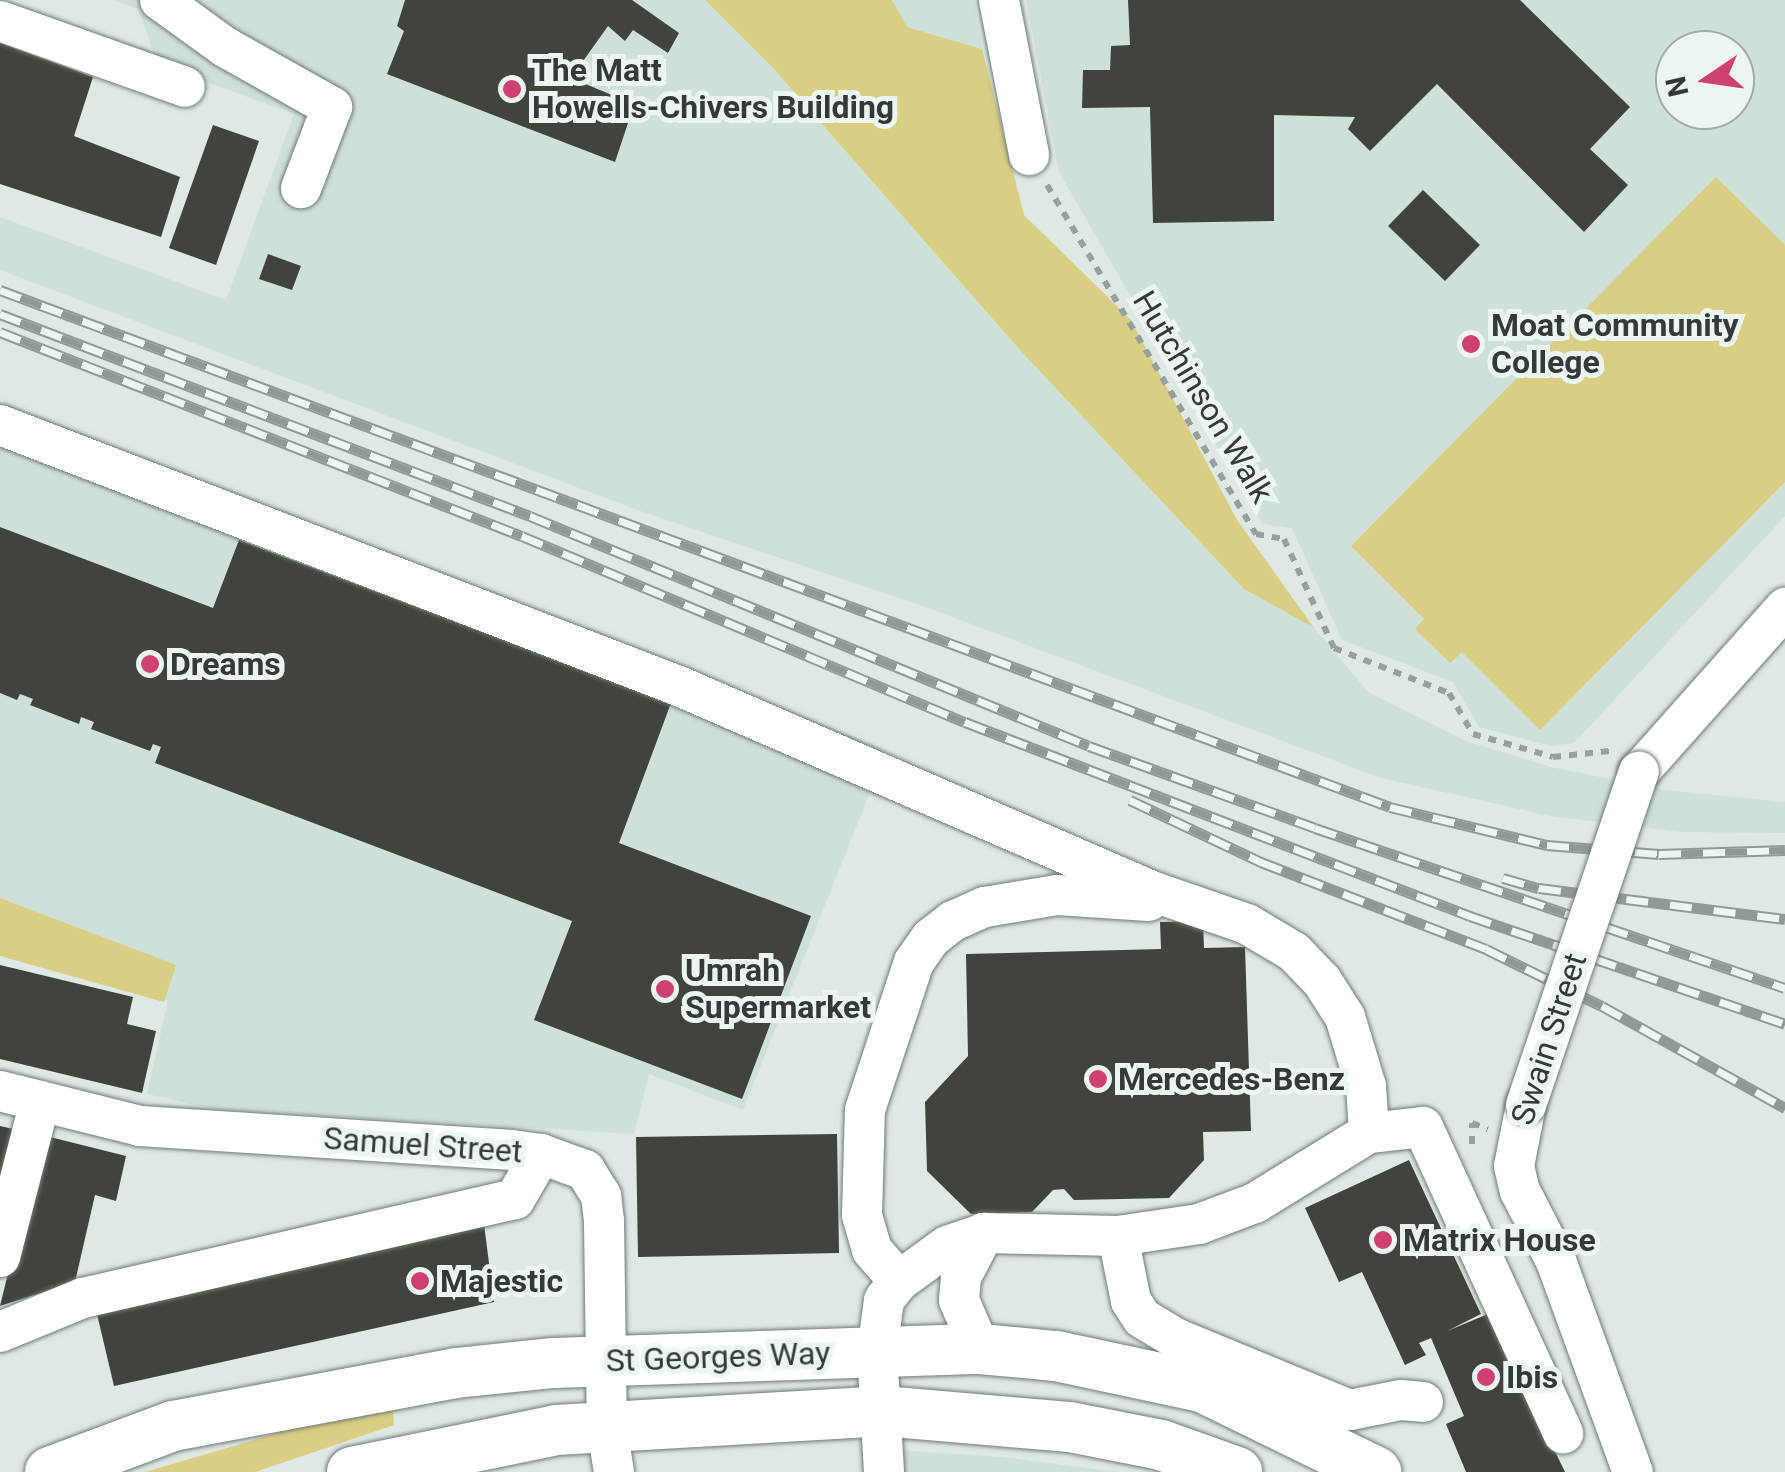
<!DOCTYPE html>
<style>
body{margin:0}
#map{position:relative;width:1785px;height:1472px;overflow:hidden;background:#dee9e4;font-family:Roboto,sans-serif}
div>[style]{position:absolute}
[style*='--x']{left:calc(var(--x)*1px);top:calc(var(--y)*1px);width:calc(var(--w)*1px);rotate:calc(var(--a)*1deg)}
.built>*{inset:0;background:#cee1d8}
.green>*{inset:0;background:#d9ce83}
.building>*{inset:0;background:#40443d}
.path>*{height:6px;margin-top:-3px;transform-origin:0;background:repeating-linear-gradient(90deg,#98a09c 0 8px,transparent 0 16px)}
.roads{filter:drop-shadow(0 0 2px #717a75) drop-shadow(0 0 2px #717a75)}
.minor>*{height:40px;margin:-20px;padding:0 20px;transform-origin:20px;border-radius:20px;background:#fff}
.major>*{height:50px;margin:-25px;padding:0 25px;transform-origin:25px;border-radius:25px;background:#fff}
.rail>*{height:11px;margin-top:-5.5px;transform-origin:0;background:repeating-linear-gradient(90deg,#ecf6f1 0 22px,#919995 0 44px);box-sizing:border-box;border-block:2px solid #919995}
.bridges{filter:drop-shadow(0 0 2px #717a75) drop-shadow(0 0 2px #717a75)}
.minor-bridge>*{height:40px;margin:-20px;padding:0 20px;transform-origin:20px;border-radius:20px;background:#fff}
.dots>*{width:28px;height:28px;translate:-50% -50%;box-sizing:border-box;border:5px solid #ecf6f1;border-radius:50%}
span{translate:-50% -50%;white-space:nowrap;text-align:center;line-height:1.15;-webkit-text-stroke:10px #ecf6f1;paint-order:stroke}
.poi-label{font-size:32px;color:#353a38;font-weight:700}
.left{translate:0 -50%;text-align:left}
.street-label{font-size:32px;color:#353a38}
.north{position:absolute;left:1655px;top:30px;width:100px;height:100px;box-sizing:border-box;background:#ecf6f1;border:2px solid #a3aba7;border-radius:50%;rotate:257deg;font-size:28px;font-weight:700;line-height:40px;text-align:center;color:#353a38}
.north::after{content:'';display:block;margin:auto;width:35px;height:45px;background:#ce4170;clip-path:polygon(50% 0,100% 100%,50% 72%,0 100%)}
</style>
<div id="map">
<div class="built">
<div style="clip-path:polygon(114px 0,705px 0,773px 68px,1019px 349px,1244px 589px,1314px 628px,1368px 692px,1466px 741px,1551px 767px,1665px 790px,1785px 802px,1785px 833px,1682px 832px,1550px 816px,1381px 778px,920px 605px,640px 511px,0 270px,0 217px,226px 300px,294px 114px,158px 64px,138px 9px)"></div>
<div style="clip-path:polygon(892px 0,974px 0,982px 49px,906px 27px)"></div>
<div style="clip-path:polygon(evenodd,1026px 0,1785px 0,1785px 516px,1574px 743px,1551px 746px,1479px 727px,1453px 682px,1342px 640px,1292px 528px,1262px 524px,1059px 172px,1026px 0,1675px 50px,1735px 50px,1735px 110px,1675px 110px,1675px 50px)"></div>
<div style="clip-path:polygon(0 402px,887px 750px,743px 1110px,649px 1074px,634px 1134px,213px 1109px,147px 1094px,168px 1000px,0 954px)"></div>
<div style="clip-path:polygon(883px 1449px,1002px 1457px,1117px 1472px,884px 1472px)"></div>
</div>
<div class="green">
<div style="clip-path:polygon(705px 0,892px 0,907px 27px,982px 49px,1024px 215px,1131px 320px,1237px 520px,1314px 628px,1244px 589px,1019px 349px,773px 68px)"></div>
<div style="clip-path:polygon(1716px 177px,1785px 245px,1785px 482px,1540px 730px,1462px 652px,1450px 663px,1415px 629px,1424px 619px,1351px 546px)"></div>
<div style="clip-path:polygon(0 898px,176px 965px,164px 1002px,0 956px)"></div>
<div style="clip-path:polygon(393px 1407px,394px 1425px,255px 1472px,145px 1472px,305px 1425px)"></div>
</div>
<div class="building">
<div style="clip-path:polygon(405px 0,632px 0,679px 33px,668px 53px,633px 30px,625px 41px,608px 26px,571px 78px,624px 100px,619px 119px,628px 123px,615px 162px,387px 74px,404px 31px,397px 26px)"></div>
<div style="clip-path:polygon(1128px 0,1520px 0,1630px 107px,1590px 149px,1628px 185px,1584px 232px,1437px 84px,1370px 151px,1348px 129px,1355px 117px,1274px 115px,1274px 221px,1153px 223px,1150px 107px,1082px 108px,1083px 70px,1110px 70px,1111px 46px,1130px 45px)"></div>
<div style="clip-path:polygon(0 43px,93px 77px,74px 136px,180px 177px,161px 237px,0 184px)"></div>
<div style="clip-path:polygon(213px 125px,259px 141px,216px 265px,169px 248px)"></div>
<div style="clip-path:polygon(1423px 190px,1480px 245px,1445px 281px,1388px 226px)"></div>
<div style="clip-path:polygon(268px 254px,301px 266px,292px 290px,259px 279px)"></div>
<div style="clip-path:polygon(0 527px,213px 608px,239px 540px,671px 703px,619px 843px,811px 916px,742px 1099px,534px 1020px,572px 921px,155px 763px,161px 747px,153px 744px,150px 751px,91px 729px,94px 722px,81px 717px,79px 724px,30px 705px,33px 699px,20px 694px,17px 700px,0 693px)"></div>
<div style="clip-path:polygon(1203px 921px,1204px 948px,1245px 947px,1251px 1131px,1203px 1132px,1204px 1160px,1169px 1198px,1074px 1200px,1064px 1189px,1053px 1190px,1032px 1212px,971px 1214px,927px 1171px,925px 1102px,968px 1056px,966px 954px,1161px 949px,1160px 922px)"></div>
<div style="clip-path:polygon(0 965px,133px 997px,127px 1024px,156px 1031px,142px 1093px,0 1059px)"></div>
<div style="clip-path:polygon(0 1126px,13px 1129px,1px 1175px,0 1175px)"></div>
<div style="clip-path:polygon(837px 1134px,839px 1253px,638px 1257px,636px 1137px)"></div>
<div style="clip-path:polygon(42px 1135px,126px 1156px,116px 1201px,95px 1195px,75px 1282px,0 1306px)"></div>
<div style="clip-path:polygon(1409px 1160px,1481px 1314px,1447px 1331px,1488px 1314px,1565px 1472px,1466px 1472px,1446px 1424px,1464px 1416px,1431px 1338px,1419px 1343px,1426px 1355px,1405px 1365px,1362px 1272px,1339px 1282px,1305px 1208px)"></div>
<div style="clip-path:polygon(484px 1224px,494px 1302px,114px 1386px,96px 1310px)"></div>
</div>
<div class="path">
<div style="--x:1047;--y:185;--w:407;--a:59.1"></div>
<div style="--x:1256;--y:534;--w:28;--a:10"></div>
<div style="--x:1284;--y:539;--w:120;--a:65.4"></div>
<div style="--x:1334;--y:648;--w:123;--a:21.4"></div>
<div style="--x:1449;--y:693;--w:48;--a:59.7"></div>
<div style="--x:1473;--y:734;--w:83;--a:16"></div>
<div style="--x:1553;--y:757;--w:57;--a:-6"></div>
<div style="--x:1472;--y:1144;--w:21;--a:-90"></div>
<div style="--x:1472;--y:1123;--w:17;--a:21"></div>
</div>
<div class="roads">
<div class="minor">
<div style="--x:160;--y:0;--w:80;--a:35.9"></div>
<div style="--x:225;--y:47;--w:123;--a:29.3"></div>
<div style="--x:332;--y:107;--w:87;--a:110.9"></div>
<div style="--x:999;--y:0;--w:158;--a:79"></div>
<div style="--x:0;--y:21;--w:196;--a:19.6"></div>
<div style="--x:0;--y:425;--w:730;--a:21.04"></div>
<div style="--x:681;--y:687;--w:516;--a:23.43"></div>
<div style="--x:1154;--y:892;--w:98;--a:19"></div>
<div style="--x:1247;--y:924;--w:55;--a:30.8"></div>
<div style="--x:1294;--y:952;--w:40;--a:46"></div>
<div style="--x:1322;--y:981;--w:43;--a:57.4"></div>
<div style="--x:1345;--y:1017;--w:72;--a:73.1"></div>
<div style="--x:1366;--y:1086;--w:47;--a:86.3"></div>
<div style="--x:1639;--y:772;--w:220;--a:-48.3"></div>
<div style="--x:0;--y:1091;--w:144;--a:14"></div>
<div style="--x:140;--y:1126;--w:373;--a:3.7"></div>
<div style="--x:512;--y:1150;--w:29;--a:8"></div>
<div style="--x:541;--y:1154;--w:47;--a:20"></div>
<div style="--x:585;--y:1170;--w:31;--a:58"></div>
<div style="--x:601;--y:1196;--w:26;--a:83"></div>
<div style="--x:604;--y:1222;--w:206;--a:89.2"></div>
<div style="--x:607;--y:1428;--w:45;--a:81"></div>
<div style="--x:1526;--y:1105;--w:62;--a:101.1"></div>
<div style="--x:1514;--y:1166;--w:26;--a:77"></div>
<div style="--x:1520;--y:1191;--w:79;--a:62.8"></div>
<div style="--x:1556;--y:1261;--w:225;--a:70"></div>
<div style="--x:1118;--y:1236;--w:66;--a:78.7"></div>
<div style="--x:1131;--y:1301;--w:20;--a:57"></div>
<div style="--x:1142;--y:1318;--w:39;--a:31"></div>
<div style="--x:1175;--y:1338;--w:189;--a:22.4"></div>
<div style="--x:1350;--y:1410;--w:52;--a:-11.1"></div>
<div style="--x:1401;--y:1400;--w:22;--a:5"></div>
<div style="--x:0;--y:1257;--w:161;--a:-75.6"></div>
<div style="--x:899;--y:1281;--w:41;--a:-131.1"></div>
<div style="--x:872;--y:1250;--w:36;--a:-106"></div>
<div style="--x:862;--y:1215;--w:105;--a:-88.4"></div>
<div style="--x:865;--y:1110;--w:156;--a:-71.7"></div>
<div style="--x:914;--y:962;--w:29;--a:-55"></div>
<div style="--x:931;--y:938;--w:28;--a:-38"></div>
<div style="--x:953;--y:921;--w:35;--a:-24"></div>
<div style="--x:985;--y:907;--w:73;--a:-9.5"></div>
<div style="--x:1057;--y:895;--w:92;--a:3.7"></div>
<div style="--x:0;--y:1332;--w:90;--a:-22.3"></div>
<div style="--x:83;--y:1298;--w:443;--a:-12.9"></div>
<div style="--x:515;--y:1199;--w:52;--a:-60"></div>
<div style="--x:980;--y:1349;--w:53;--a:-113.2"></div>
<div style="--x:959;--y:1300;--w:23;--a:-85"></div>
<div style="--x:961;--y:1277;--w:50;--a:-62.4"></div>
<div style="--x:884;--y:1472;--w:120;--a:-93.3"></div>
<div style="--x:877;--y:1352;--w:52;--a:-82.3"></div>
<div style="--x:884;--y:1300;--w:24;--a:-52"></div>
<div style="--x:899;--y:1281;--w:59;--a:-36.1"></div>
<div style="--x:947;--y:1246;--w:39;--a:-19"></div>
<div style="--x:984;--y:1233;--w:134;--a:1.3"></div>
<div style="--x:1118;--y:1236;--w:82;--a:-8.4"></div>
<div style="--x:1199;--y:1224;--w:60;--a:-20.6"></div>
<div style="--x:1255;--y:1203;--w:134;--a:-31.6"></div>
<div style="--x:1369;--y:1133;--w:54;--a:-6.3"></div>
<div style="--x:1423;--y:1127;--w:337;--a:65.4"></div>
</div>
<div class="major">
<div style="--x:50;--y:1472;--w:131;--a:-20.5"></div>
<div style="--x:173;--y:1426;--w:288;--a:-10.6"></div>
<div style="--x:456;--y:1373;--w:98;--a:-5.9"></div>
<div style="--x:553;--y:1363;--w:427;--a:-1.9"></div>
<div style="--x:980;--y:1349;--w:76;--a:5.3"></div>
<div style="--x:1056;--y:1356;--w:149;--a:12"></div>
<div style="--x:1202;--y:1387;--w:194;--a:26"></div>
<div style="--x:352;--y:1472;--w:208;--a:-11.6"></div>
<div style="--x:556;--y:1430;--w:327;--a:-3.3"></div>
<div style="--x:882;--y:1411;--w:189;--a:4.9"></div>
<div style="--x:1070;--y:1427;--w:93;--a:11.2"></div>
<div style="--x:1161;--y:1445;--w:81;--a:19.6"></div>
</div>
</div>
<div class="rail">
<div style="--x:0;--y:290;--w:1483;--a:20.4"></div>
<div style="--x:1390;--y:807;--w:162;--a:13.6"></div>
<div style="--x:1547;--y:845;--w:112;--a:4.6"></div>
<div style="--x:1659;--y:854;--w:126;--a:-1.8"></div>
<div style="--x:0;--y:314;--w:567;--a:20.86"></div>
<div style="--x:530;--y:516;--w:604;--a:22.36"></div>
<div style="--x:1089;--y:746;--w:240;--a:19.9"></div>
<div style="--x:1315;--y:828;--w:496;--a:18.8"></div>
<div style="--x:0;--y:332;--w:560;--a:21.35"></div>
<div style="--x:522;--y:536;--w:480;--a:22.8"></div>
<div style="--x:965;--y:722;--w:541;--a:21.01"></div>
<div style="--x:1470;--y:916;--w:333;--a:18.9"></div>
<div style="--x:1130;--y:800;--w:145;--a:25.3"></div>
<div style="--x:1261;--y:862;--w:241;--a:21.1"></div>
<div style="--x:1486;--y:949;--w:129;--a:26.2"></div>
<div style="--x:1602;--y:1006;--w:210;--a:29.1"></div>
<div style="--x:1503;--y:878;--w:37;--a:16"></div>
<div style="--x:1539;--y:888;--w:248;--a:7.2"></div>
</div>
<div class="bridges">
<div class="minor-bridge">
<div style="--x:1526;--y:1105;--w:352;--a:-71.3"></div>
</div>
</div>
<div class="dots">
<div style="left:512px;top:89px;background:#ce4170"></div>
<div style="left:1471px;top:344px;background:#ce4170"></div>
<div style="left:150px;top:664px;background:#ce4170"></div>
<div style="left:665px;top:989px;background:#ce4170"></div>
<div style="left:1098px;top:1079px;background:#ce4170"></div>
<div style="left:1383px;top:1240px;background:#ce4170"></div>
<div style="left:420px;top:1281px;background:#ce4170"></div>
<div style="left:1486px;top:1377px;background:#ce4170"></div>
</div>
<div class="poi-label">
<span class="left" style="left:532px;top:89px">The Matt<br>Howells-Chivers Building</span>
<span class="left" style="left:1491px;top:344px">Moat Community<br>College</span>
<span class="left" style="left:170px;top:664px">Dreams</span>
<span class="left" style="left:685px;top:989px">Umrah<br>Supermarket</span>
<span class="left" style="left:1118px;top:1079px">Mercedes-Benz</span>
<span class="left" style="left:1403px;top:1240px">Matrix House</span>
<span class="left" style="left:440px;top:1281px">Majestic</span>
<span class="left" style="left:1506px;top:1377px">Ibis</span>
</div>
<div class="street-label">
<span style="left:1203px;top:397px;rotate:59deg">Hutchinson Walk</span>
<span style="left:1549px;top:1039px;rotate:-72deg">Swain Street</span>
<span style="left:423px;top:1145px;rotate:4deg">Samuel Street</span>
<span style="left:718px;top:1357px;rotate:-2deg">St Georges Way</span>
</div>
<div class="north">N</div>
</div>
